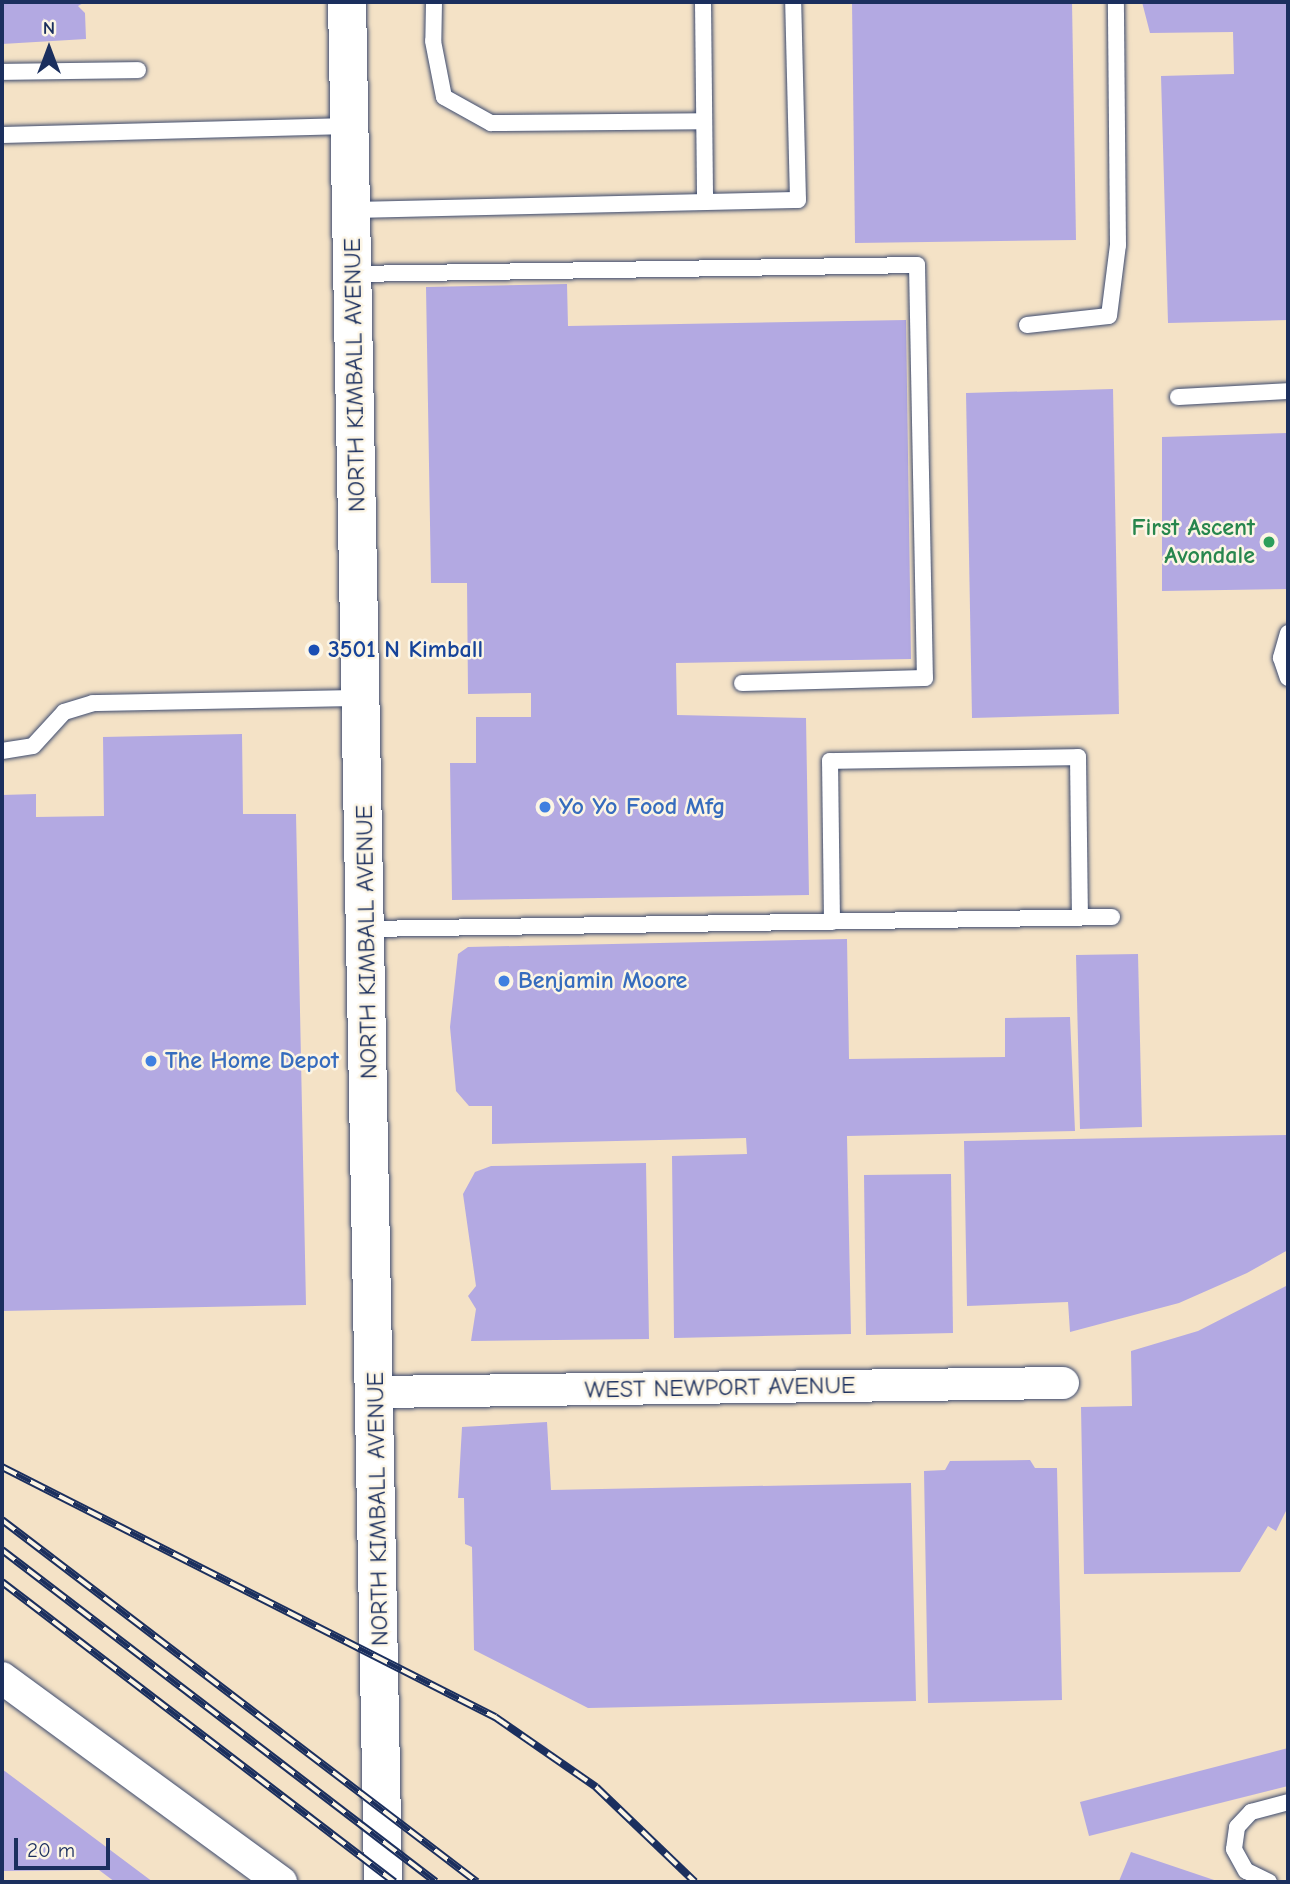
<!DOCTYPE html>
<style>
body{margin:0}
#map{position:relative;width:1290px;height:1884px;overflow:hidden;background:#f4e2c6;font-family:"Comic Neue",sans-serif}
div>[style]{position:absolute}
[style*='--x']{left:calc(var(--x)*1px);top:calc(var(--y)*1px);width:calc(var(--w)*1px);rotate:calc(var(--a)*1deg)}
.building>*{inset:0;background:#b3a9e2}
.roads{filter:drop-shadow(0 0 2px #3c4a6e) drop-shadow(0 0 2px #3c4a6e)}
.service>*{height:16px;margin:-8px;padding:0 8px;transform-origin:8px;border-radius:8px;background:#fff}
.minor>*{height:32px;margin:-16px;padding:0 16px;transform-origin:16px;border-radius:16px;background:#fff}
.tertiary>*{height:38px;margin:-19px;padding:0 19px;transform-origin:19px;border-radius:19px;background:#fff}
.rail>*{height:8px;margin-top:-4px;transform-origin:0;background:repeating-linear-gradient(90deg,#fcf5e5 0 16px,#1b2f5e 0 32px);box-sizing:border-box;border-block:2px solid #1b2f5e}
.dots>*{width:19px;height:19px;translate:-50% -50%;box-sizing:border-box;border:4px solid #fcf5e5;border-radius:50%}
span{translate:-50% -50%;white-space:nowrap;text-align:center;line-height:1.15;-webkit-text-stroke:5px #fcf5e5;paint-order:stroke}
.street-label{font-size:24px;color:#1b2f5e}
.leisure-label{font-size:24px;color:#27864d;font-weight:700}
.right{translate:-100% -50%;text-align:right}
.transit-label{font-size:24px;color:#164399;font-weight:700}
.left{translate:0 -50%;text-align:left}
.shop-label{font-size:24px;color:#366cbe;font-weight:700}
.frame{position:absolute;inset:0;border:4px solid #1b2f5e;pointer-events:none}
.north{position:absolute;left:14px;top:14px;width:70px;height:70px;-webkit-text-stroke:5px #fcf5e5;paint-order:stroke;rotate:0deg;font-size:19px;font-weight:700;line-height:28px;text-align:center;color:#1b2f5e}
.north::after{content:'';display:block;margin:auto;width:24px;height:32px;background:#1b2f5e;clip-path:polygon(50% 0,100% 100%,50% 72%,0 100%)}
.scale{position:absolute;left:14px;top:1838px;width:96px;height:32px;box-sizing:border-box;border:4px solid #1b2f5e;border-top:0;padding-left:9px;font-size:21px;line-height:24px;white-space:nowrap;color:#1b2f5e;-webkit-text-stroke:5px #fcf5e5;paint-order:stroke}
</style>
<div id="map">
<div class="building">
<div style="clip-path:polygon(2px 2px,85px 2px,78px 6px,85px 13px,86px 39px,2px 44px)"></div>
<div style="clip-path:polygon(852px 2px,1072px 2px,1076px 240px,855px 243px)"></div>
<div style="clip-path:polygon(1142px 2px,1288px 2px,1288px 320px,1168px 323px,1161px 76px,1234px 74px,1233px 32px,1150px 33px)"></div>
<div style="clip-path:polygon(567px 284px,568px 326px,906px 320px,911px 659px,676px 663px,677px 715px,806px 718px,809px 895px,452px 900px,450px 763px,476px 763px,476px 717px,531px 717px,531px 693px,468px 694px,467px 583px,431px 583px,426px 287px)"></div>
<div style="clip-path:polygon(1113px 389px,1119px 714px,972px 718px,966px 393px)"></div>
<div style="clip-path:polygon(1288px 433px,1288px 589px,1162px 591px,1162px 437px)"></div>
<div style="clip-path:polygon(242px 734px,243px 814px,296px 814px,306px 1305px,2px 1311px,2px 795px,36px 794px,36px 817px,104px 816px,103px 737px)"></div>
<div style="clip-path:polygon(847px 939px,849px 1059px,1005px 1057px,1005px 1018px,1070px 1017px,1075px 1131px,847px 1136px,851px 1334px,674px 1338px,672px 1156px,747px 1154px,746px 1138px,492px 1144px,492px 1106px,469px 1106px,456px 1091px,450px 1027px,458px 954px,468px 947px)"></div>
<div style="clip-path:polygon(1138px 954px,1142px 1127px,1080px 1129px,1076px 955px)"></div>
<div style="clip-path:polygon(1288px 1135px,1288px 1250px,1247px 1273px,1179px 1303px,1070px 1332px,1068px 1302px,967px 1306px,964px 1141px)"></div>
<div style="clip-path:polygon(646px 1163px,649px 1339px,471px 1341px,476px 1309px,468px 1296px,476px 1286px,463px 1194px,475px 1172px,491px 1166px)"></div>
<div style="clip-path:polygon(951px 1174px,953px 1333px,866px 1335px,864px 1175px)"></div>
<div style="clip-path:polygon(1288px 1285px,1288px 1507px,1276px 1531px,1268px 1526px,1240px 1572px,1084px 1574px,1081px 1407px,1132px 1406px,1131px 1351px,1198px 1331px)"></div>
<div style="clip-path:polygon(547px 1422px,551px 1490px,911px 1483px,916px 1701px,588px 1708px,474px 1650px,472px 1547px,465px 1544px,464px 1498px,458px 1498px,462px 1427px)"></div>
<div style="clip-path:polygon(1030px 1460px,1035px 1468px,1057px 1468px,1062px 1700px,928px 1703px,924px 1471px,945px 1470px,950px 1461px)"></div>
<div style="clip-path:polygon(1288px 1748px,1288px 1786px,1089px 1836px,1080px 1802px)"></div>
<div style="clip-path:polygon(2px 1769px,153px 1882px,115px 1882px,99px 1870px,4px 1871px,2px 1882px)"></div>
<div style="clip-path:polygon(1131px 1852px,1220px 1882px,1119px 1881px)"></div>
</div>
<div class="roads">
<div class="service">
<div style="--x:434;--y:2;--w:39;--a:91"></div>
<div style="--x:433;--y:41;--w:57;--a:78.9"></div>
<div style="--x:444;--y:97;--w:54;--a:29"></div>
<div style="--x:491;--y:123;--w:213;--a:-0.5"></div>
<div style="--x:703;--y:2;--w:200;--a:89.4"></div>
<div style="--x:2;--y:72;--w:136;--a:-0.8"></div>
<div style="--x:2;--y:135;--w:347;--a:-1.5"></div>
<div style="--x:351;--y:210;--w:447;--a:-1.3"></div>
<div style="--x:798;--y:200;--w:198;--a:-91.4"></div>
<div style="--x:353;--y:274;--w:564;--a:-0.91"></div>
<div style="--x:917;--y:265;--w:413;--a:88.9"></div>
<div style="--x:925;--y:678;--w:183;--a:178.4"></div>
<div style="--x:1027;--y:325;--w:82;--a:-6.3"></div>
<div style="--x:1109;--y:316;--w:72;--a:-82.8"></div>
<div style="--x:1118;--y:245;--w:243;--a:-90.5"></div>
<div style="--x:1178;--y:397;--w:110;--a:-3.1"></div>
<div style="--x:1288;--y:633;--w:26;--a:106"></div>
<div style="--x:1281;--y:658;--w:21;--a:71"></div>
<div style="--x:2;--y:751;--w:31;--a:-9"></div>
<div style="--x:33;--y:746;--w:46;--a:-47.6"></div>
<div style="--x:64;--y:712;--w:30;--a:-17"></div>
<div style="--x:93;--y:703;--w:267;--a:-1.1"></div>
<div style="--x:832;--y:922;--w:161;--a:-90.7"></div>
<div style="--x:830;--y:761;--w:248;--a:-0.9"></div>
<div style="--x:1078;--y:757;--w:160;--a:89.3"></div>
<div style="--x:366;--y:929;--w:746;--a:-0.92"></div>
<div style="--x:1269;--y:1882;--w:25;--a:-154"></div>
<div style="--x:1246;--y:1871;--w:25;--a:-119"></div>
<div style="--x:1234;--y:1849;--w:22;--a:-82"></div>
<div style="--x:1237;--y:1827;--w:21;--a:-47"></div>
<div style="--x:1251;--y:1812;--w:38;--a:-15"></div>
</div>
<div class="minor">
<div style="--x:376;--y:1392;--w:687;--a:-0.75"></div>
<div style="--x:2;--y:1678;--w:346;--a:36.2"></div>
</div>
<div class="tertiary">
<div style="--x:347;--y:2;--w:1880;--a:88.9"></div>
</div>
</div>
<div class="rail">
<div style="--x:2;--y:1467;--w:553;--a:26.89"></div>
<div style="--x:495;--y:1717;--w:123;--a:34.7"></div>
<div style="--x:596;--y:1787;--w:137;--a:43.8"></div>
<div style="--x:2;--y:1520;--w:597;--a:37.31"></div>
<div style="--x:2;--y:1550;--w:546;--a:37.42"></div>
<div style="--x:2;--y:1582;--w:494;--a:37.4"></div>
</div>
<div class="dots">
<div style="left:1269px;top:542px;background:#2e9e5b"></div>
<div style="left:314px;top:650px;background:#1a4fb4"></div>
<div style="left:545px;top:807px;background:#3f7fe0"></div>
<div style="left:504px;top:981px;background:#3f7fe0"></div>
<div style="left:151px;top:1061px;background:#3f7fe0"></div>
</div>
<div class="street-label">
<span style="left:355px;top:375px;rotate:-91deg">NORTH KIMBALL AVENUE</span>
<span style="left:367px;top:942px;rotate:-91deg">NORTH KIMBALL AVENUE</span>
<span style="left:720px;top:1388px;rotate:-1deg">WEST NEWPORT AVENUE</span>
<span style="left:378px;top:1509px;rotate:-91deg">NORTH KIMBALL AVENUE</span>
</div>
<div class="leisure-label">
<span class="right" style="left:1255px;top:542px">First Ascent<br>Avondale</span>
</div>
<div class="transit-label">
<span class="left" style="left:328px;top:650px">3501 N Kimball</span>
</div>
<div class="shop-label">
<span class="left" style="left:559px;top:807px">Yo Yo Food Mfg</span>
<span class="left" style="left:518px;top:981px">Benjamin Moore</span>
<span class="left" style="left:165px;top:1061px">The Home Depot</span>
</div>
<div class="frame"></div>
<div class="north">N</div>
<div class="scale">20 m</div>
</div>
